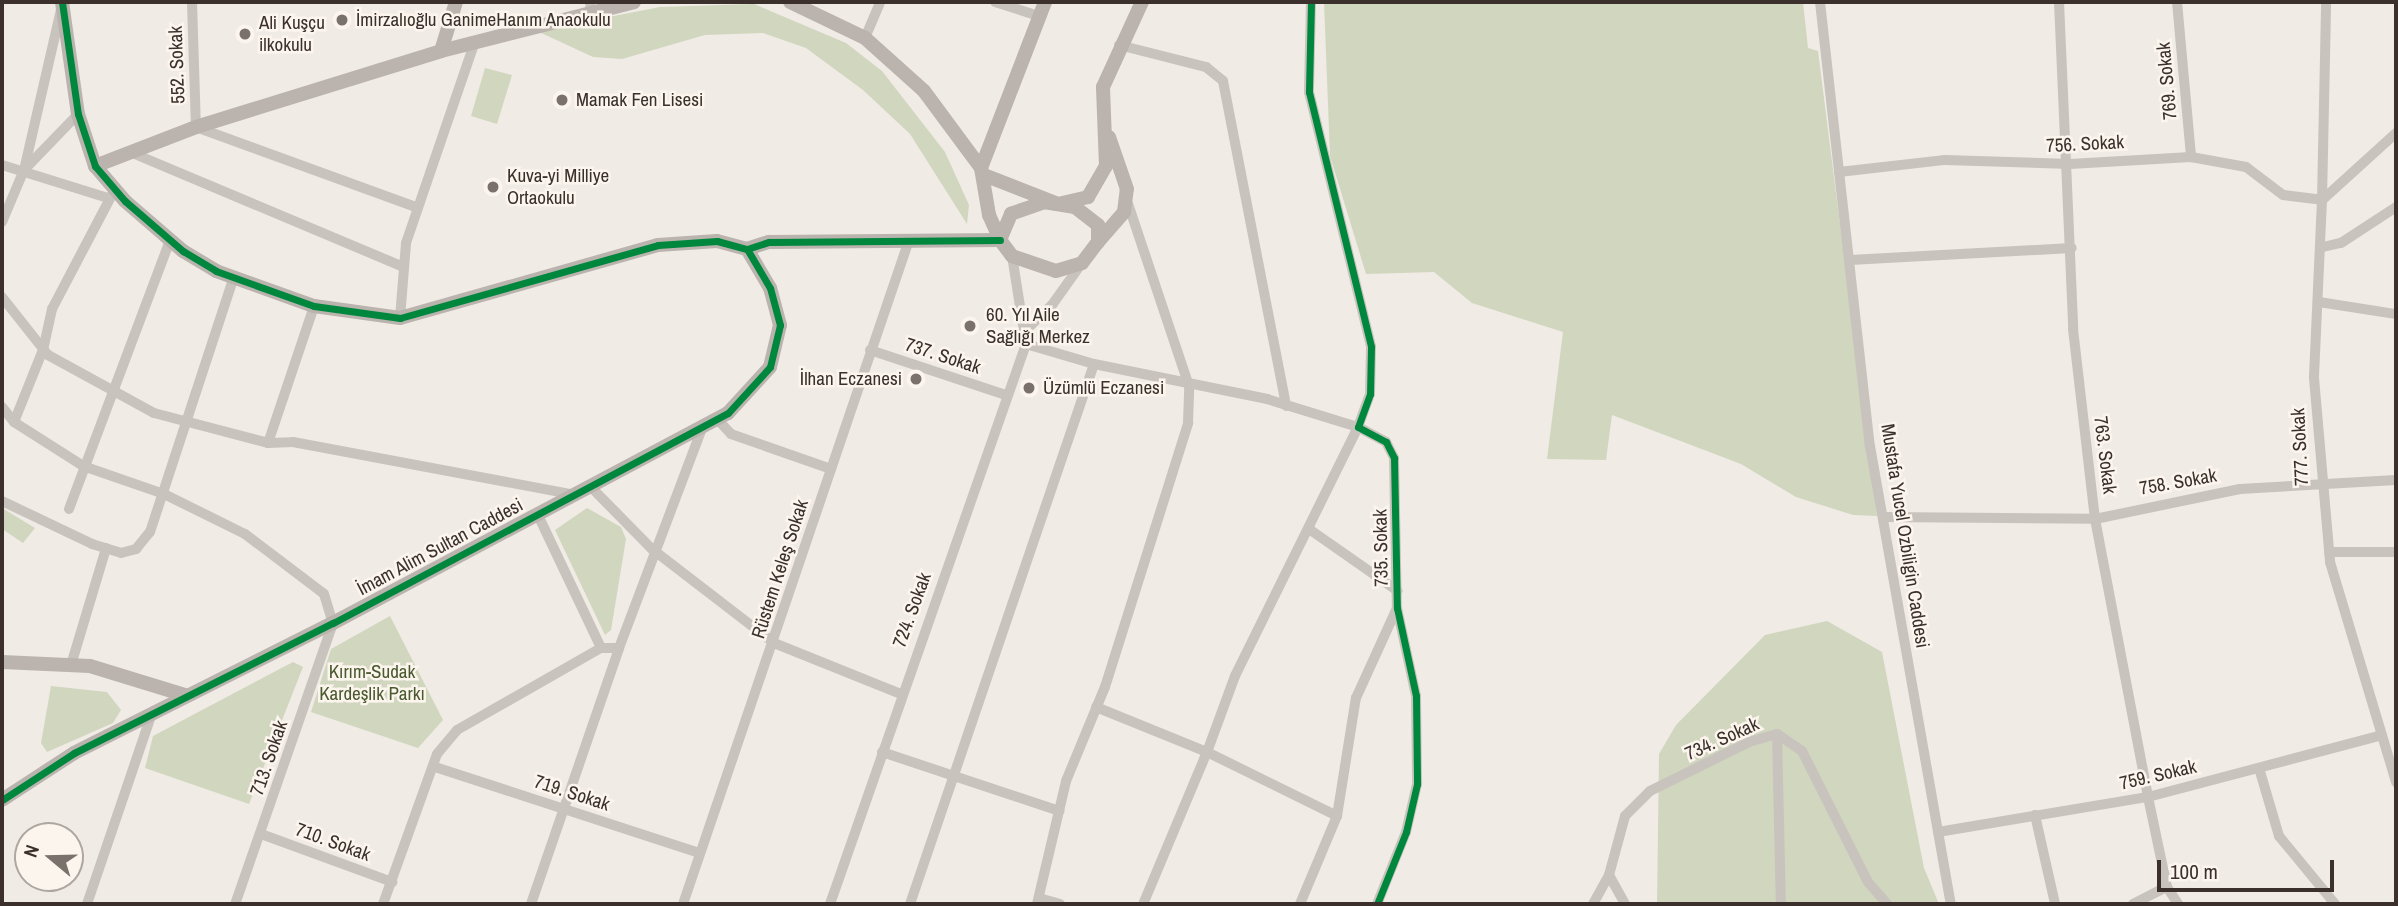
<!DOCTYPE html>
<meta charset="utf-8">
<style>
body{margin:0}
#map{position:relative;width:2398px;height:906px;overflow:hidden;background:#f0ebe5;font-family:"Archivo Narrow",sans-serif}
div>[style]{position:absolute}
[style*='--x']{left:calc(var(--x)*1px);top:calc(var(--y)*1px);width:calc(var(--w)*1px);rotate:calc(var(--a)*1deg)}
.green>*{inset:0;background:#d1d6bf}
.street>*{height:10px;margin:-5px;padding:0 5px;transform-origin:5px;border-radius:5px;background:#c9c3be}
.secondary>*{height:14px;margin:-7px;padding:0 7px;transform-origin:7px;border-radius:7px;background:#bab3ae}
.cycleway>*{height:7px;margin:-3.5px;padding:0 3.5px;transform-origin:3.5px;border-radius:3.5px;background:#00873e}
.dots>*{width:19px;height:19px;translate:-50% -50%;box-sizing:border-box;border:4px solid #fbf5ee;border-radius:50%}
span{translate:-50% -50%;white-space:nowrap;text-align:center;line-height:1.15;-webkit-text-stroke:5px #fbf5ee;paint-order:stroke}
.poi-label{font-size:19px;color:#3b302b}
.left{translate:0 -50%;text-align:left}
.right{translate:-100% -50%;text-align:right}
.street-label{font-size:19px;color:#3b302b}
.park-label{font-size:19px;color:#4a5a2e}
.frame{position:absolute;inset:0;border:4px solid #3b302b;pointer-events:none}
.north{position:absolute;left:14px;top:822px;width:70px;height:70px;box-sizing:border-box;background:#fbf5ee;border:2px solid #aea6a0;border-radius:50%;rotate:289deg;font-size:19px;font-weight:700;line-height:28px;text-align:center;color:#3b302b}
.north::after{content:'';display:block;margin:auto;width:24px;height:32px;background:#7a716c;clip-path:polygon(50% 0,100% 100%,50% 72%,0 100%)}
.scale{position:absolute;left:2157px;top:860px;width:177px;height:32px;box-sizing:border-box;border:4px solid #3b302b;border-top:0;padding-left:9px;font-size:21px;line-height:24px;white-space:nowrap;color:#3b302b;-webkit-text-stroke:5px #fbf5ee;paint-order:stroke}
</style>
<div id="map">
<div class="green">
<div style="clip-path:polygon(1324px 2px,1803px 2px,1808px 48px,1818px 51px,1877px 516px,1853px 515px,1796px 497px,1741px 464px,1612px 415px,1606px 460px,1547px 459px,1563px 332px,1472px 303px,1434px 272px,1366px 274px,1330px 156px)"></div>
<div style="clip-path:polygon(754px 4px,846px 43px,882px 71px,945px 152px,969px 205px,967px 224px,910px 134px,863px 90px,806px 48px,763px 33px,705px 35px,622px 59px,593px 57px,537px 31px,660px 7px)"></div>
<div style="clip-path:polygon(485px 68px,512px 75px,497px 124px,471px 116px)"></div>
<div style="clip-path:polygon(2px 508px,35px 528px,23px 543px,2px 529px)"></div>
<div style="clip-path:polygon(587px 508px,621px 527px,626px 539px,611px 630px,605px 635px,555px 530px)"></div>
<div style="clip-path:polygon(390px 616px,443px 720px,418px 748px,311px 712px,331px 649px)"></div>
<div style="clip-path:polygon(1827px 621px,1882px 652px,1924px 868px,1939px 904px,1657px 904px,1659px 754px,1676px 725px,1765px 635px)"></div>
<div style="clip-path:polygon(293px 662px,303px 667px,249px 804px,145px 768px,153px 736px)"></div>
<div style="clip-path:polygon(51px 686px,107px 692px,121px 710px,113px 723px,47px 752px,41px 743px)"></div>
</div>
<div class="street">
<div style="--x:192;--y:2;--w:125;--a:88.2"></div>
<div style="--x:196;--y:127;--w:236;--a:20"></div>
<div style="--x:590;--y:2;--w:11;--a:85"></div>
<div style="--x:995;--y:2;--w:46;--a:17.7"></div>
<div style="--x:1311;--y:2;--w:90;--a:91.3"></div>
<div style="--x:1309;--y:92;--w:262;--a:76.3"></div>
<div style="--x:1371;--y:347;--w:47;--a:91.2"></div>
<div style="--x:1370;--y:394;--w:35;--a:110"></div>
<div style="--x:1358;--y:427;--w:32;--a:28"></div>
<div style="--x:1386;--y:442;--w:18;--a:63"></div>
<div style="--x:1394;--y:458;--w:150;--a:88.9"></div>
<div style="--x:1397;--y:608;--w:90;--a:77.8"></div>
<div style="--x:1416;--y:696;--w:88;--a:89.3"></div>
<div style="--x:1417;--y:784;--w:49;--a:102.9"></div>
<div style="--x:1406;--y:832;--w:78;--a:111.9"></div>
<div style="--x:1820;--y:2;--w:447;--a:83.6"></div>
<div style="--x:1870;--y:446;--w:465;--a:80"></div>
<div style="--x:2059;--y:2;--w:327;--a:87.5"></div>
<div style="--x:2073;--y:329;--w:191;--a:83.4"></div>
<div style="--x:2095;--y:519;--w:283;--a:79.2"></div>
<div style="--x:2148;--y:797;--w:92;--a:78.1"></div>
<div style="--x:2167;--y:887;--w:20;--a:57"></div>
<div style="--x:2177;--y:2;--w:156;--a:84.8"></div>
<div style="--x:865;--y:38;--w:39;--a:-67"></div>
<div style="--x:1119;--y:45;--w:90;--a:14.2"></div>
<div style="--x:1206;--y:67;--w:22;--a:39"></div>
<div style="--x:1223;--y:81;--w:331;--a:79"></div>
<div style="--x:2396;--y:133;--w:100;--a:137.8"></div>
<div style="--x:2322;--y:200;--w:178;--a:92.6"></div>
<div style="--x:2314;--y:378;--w:185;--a:85"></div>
<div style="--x:2330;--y:562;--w:230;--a:73.3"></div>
<div style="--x:130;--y:152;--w:297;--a:22.8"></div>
<div style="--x:2;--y:165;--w:111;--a:17.3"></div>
<div style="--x:24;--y:170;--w:164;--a:-77"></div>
<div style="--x:1839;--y:172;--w:107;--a:-6.5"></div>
<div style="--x:1945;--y:160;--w:125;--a:1.8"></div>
<div style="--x:2070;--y:164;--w:121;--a:-3.3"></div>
<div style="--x:2191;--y:157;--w:56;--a:10.3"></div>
<div style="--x:2246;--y:167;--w:46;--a:37.1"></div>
<div style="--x:2283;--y:195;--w:39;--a:7"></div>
<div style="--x:2322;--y:200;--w:198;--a:-88.8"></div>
<div style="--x:2;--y:222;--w:56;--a:-67.1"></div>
<div style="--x:24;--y:170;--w:78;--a:-46"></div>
<div style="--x:2323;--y:247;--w:18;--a:-13"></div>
<div style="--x:2341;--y:243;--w:66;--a:-33.2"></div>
<div style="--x:1850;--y:260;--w:222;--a:-3.1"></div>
<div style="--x:2;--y:297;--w:74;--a:51.6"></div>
<div style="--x:48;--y:355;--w:121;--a:28.7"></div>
<div style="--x:154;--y:413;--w:118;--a:14.7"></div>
<div style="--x:268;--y:443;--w:25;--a:-2"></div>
<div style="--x:293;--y:442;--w:283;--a:10.6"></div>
<div style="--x:2319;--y:302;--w:78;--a:8.9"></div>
<div style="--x:400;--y:318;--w:75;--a:-85.4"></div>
<div style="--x:406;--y:243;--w:213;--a:-71.1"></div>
<div style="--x:1027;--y:329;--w:35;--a:-44"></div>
<div style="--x:1052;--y:305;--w:52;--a:-54.5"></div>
<div style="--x:870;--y:350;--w:143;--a:18.3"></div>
<div style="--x:1094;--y:364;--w:177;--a:11.4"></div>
<div style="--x:1267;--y:399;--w:95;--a:17.1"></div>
<div style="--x:1358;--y:427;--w:278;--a:116.3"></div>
<div style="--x:1235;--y:676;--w:81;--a:110.2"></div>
<div style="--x:1207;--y:752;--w:145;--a:26.2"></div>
<div style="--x:2;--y:407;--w:19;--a:51"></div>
<div style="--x:14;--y:422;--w:82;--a:32.5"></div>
<div style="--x:83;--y:466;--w:86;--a:19.1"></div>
<div style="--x:164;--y:494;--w:90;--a:26.3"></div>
<div style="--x:245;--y:534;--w:99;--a:37.2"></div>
<div style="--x:324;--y:594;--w:30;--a:73"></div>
<div style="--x:333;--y:623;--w:298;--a:109.2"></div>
<div style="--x:718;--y:420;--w:19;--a:47"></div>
<div style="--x:731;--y:434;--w:106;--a:19.3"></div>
<div style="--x:14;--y:422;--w:78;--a:-68.1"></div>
<div style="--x:43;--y:350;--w:42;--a:-77.6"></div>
<div style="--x:52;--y:309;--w:136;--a:-62.3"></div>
<div style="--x:268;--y:443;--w:145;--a:-71.4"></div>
<div style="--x:589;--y:485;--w:90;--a:45.5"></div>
<div style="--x:652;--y:549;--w:154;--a:37.6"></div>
<div style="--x:774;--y:643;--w:137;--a:21.9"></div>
<div style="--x:2;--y:501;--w:100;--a:25.5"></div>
<div style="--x:92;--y:544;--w:30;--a:17"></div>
<div style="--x:121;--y:553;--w:16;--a:-15"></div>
<div style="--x:136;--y:549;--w:22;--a:-51"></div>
<div style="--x:150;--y:532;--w:268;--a:-71.8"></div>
<div style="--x:69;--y:509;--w:287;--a:-69.4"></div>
<div style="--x:537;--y:513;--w:149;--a:64.6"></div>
<div style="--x:1883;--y:517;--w:212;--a:0.5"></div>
<div style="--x:2095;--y:519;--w:148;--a:-11.7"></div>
<div style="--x:2240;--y:489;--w:156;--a:-3.3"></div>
<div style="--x:1309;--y:529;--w:108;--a:34.9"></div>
<div style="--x:2329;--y:552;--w:67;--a:0"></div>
<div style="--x:71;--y:665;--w:122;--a:-73.3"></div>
<div style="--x:1096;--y:707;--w:120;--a:22.1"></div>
<div style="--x:1207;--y:752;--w:165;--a:112.8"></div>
<div style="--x:1777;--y:734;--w:170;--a:88.7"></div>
<div style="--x:882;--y:752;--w:187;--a:18.4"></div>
<div style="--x:435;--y:767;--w:278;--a:18"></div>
<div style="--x:2259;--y:768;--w:71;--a:73.6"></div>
<div style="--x:2279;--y:836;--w:88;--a:50.5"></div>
<div style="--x:2035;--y:815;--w:91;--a:77.3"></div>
<div style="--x:1938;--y:832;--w:213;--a:-9.5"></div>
<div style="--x:2148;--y:797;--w:242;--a:-14.8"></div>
<div style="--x:261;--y:834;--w:140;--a:20.1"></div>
<div style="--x:1609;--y:875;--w:33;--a:61"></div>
<div style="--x:1039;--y:898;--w:22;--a:16"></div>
<div style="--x:87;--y:904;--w:199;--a:-71.2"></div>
<div style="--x:383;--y:904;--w:159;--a:-70.2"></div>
<div style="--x:437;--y:754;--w:31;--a:-50"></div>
<div style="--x:457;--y:730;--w:166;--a:-29.7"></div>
<div style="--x:601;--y:648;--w:18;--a:0"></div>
<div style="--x:619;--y:648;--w:232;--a:-69.3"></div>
<div style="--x:531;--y:904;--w:271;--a:-71"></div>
<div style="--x:683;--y:904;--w:698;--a:-71.2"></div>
<div style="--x:830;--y:904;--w:593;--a:-70.71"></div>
<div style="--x:1026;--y:344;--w:89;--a:-99"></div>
<div style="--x:910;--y:904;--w:570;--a:-71.18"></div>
<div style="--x:1094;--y:364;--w:71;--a:-163.6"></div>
<div style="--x:1037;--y:904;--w:126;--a:-76.7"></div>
<div style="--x:1066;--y:781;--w:102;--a:-67.5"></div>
<div style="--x:1105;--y:687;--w:277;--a:-72.5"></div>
<div style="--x:1188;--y:423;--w:37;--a:-88"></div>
<div style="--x:1189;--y:386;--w:192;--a:-108.5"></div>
<div style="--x:1300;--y:904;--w:95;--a:-67.2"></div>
<div style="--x:1337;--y:816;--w:120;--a:-80.9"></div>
<div style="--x:1356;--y:698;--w:99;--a:-65.5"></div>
<div style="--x:1593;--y:904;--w:33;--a:-61"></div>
<div style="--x:1609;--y:875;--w:61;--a:-74.8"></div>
<div style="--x:1625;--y:816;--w:35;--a:-45"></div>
<div style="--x:1650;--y:791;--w:110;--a:-26.3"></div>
<div style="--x:1749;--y:742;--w:29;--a:-16"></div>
<div style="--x:1777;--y:734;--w:30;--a:34"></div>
<div style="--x:1802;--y:751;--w:147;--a:63.3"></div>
<div style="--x:1868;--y:882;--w:29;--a:49"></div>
<div style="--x:2133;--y:904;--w:38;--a:-27"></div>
</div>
<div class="secondary">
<div style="--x:62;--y:2;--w:113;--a:81.9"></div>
<div style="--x:78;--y:114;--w:55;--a:71.9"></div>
<div style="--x:95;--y:166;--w:46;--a:49.4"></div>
<div style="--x:125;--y:201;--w:77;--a:40.8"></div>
<div style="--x:183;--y:251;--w:39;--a:31"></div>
<div style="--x:216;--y:271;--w:104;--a:19.7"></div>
<div style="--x:314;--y:306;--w:87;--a:7.9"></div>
<div style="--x:400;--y:318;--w:268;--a:-15.8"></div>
<div style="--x:658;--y:245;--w:59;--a:-3.9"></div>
<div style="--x:717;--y:241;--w:31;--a:15"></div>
<div style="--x:747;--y:249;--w:23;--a:-18"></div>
<div style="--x:769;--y:242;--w:231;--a:-0.5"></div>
<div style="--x:790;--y:2;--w:83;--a:25.6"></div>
<div style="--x:865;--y:38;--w:79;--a:41.9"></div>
<div style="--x:924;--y:91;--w:96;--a:53.5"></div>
<div style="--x:981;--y:168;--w:48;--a:80.3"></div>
<div style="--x:989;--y:215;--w:27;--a:66"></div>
<div style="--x:1000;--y:240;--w:20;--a:53"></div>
<div style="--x:1012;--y:256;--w:46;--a:18.8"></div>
<div style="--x:1056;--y:271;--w:27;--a:-17"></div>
<div style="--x:1082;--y:263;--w:26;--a:-53"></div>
<div style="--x:1098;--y:242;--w:17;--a:-90"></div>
<div style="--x:1098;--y:225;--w:29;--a:-142"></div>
<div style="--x:1075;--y:207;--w:30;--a:-171"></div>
<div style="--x:1045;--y:202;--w:36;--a:161"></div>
<div style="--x:1011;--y:214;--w:28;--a:113"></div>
<div style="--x:441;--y:51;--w:51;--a:-73"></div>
<div style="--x:95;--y:166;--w:108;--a:-21.1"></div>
<div style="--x:196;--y:127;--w:257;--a:-17.2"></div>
<div style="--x:441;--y:51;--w:199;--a:-14.2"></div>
<div style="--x:981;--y:168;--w:178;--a:-68.9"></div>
<div style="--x:984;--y:175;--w:79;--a:21.4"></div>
<div style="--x:1058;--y:204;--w:31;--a:-13"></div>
<div style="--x:1088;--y:197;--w:36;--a:-60"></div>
<div style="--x:1106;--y:166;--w:79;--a:-92.2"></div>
<div style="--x:1103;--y:87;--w:94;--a:-65.4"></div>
<div style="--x:1098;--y:242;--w:40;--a:-49"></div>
<div style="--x:1124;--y:212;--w:23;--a:-83"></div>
<div style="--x:1127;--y:189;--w:55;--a:-109.1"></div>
<div style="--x:2;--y:662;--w:88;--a:2.6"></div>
<div style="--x:90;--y:666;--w:99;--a:17"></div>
<div style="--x:2;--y:800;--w:86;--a:-33.1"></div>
<div style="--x:74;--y:753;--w:290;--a:-26.7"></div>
<div style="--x:333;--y:623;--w:447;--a:-28"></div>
<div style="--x:728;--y:413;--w:62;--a:-47.6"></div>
<div style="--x:770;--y:367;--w:43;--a:-76.6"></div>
<div style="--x:780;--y:325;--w:38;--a:-105"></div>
<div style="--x:770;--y:288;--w:45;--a:-120.5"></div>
</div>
<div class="cycleway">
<div style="--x:62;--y:2;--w:113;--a:81.9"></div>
<div style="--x:78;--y:114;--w:55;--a:71.9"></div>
<div style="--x:95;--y:166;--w:46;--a:49.4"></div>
<div style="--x:125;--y:201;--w:77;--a:40.8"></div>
<div style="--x:183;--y:251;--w:39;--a:31"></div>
<div style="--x:216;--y:271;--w:104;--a:19.7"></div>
<div style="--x:314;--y:306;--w:87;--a:7.9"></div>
<div style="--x:400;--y:318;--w:268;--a:-15.8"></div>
<div style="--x:658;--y:245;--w:59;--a:-3.9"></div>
<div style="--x:717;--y:241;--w:31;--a:15"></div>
<div style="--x:747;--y:249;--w:23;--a:-18"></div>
<div style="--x:769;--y:242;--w:231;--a:-0.5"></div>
<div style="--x:1311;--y:2;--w:90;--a:91.3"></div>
<div style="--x:1309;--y:92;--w:262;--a:76.3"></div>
<div style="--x:1371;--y:347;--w:47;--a:91.2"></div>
<div style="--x:1370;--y:394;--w:35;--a:110"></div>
<div style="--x:1358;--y:427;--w:32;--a:28"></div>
<div style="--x:1386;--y:442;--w:18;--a:63"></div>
<div style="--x:1394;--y:458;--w:150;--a:88.9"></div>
<div style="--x:1397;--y:608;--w:90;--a:77.8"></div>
<div style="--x:1416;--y:696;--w:88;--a:89.3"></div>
<div style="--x:1417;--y:784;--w:49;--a:102.9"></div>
<div style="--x:1406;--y:832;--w:78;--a:111.9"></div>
<div style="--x:2;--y:800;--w:86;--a:-33.1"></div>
<div style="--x:74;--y:753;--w:290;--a:-26.7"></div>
<div style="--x:333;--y:623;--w:447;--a:-28"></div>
<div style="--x:728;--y:413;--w:62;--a:-47.6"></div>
<div style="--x:770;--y:367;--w:43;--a:-76.6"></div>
<div style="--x:780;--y:325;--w:38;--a:-105"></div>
<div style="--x:770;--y:288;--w:45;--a:-120.5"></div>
</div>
<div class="dots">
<div style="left:342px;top:20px;background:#7a716c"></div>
<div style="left:245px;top:34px;background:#7a716c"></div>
<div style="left:562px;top:100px;background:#7a716c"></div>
<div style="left:493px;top:187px;background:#7a716c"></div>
<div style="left:970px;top:326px;background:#7a716c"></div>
<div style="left:916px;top:379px;background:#7a716c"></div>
<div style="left:1029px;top:388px;background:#7a716c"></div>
</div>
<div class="poi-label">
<span class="left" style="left:356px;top:20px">İmirzalıoğlu GanimeHanım Anaokulu</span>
<span class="left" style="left:259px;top:34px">Ali Kuşçu<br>ilkokulu</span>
<span class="left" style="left:576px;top:100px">Mamak Fen Lisesi</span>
<span class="left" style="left:507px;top:187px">Kuva-yi Milliye<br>Ortaokulu</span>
<span class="left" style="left:986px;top:326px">60. Yıl Aile<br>Sağlığı Merkez</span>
<span class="right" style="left:902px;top:379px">İlhan Eczanesi</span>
<span class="left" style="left:1043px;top:388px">Üzümlü Eczanesi</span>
</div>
<div class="street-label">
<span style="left:177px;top:65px;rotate:-92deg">552. Sokak</span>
<span style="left:2167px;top:81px;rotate:-95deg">769. Sokak</span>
<span style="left:2085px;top:144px;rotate:-3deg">756. Sokak</span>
<span style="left:943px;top:356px;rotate:18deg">737. Sokak</span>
<span style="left:2300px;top:447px;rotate:-93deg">777. Sokak</span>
<span style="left:2105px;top:455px;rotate:83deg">763. Sokak</span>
<span style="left:2178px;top:482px;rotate:-10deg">758. Sokak</span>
<span style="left:1905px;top:536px;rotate:81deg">Mustafa Yucel Ozbiligin Caddesi</span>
<span style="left:440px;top:547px;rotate:-28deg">İmam Alim Sultan Caddesi</span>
<span style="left:1381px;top:548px;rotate:-91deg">735. Sokak</span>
<span style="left:780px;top:569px;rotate:-72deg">Rüstem Keleş Sokak</span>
<span style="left:912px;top:610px;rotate:-70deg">724. Sokak</span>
<span style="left:1722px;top:739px;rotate:-24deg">734. Sokak</span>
<span style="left:269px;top:758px;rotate:-71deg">713. Sokak</span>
<span style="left:2158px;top:775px;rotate:-13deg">759. Sokak</span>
<span style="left:572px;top:793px;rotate:18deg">719. Sokak</span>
<span style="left:333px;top:842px;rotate:20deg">710. Sokak</span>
</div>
<div class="park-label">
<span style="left:372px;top:683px">Kırım-Sudak<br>Kardeşlik Parkı</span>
</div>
<div class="frame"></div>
<div class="north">N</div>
<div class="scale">100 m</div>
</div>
